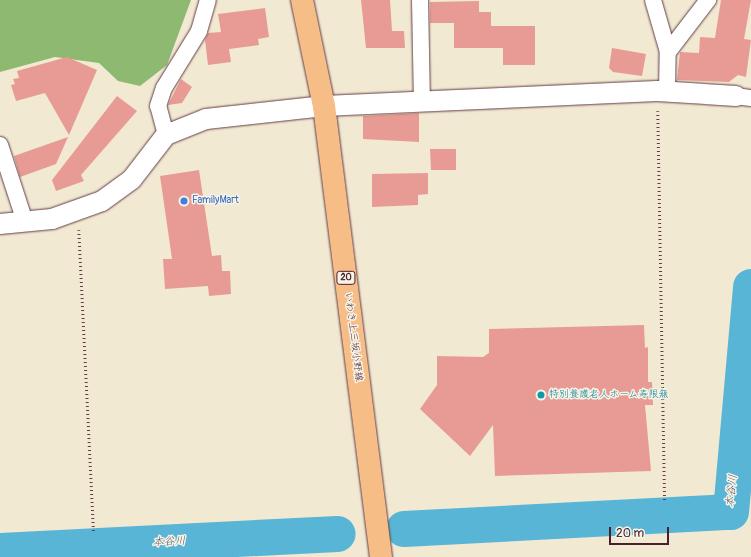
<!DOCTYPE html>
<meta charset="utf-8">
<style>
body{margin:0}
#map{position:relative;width:751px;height:557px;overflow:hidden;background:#f2e9d3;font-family:Pangolin,"Klee One",sans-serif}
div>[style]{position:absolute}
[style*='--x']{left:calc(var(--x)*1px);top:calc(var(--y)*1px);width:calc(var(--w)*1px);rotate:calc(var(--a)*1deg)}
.forest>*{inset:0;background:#8db971}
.river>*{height:36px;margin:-18px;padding:0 18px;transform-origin:18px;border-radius:18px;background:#58b5d6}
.building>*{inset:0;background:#e79b94}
.path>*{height:2.5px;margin-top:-1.25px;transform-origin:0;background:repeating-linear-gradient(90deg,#633d44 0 1px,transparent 0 4px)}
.roads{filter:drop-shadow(0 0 1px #633d44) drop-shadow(0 0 1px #633d44)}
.minor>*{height:16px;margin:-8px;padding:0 8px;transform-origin:8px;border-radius:8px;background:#fff}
.tertiary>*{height:20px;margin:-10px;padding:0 10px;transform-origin:10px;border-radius:10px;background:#fff}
.primary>*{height:22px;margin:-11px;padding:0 11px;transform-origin:11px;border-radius:11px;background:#f6be86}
.dots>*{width:11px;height:11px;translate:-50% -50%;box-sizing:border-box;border:2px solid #f7f3e8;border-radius:50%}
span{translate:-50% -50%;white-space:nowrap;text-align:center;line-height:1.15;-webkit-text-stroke:3px #f7f3e8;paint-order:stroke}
.shield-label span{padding:1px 3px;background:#f7f3e8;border:1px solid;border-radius:3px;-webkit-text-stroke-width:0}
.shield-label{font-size:9px;color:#4a1f2b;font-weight:700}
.shop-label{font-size:10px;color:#366cbe}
.left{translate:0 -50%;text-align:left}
.street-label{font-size:10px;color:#4a1f2b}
.culture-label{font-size:10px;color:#0d838f}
.water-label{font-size:11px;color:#4f5467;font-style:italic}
.scale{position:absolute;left:609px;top:527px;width:60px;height:18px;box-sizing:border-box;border:2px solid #4a1f2b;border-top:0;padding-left:5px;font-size:12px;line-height:14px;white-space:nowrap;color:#4a1f2b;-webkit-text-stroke:3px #f7f3e8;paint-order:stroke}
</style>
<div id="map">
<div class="forest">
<div style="clip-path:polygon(0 0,191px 0,167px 65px,140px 86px,118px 81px,99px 63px,55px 57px,0 72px)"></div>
</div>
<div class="river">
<div style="--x:404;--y:529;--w:327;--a:-3"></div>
<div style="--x:731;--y:512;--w:226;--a:-84.9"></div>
<div style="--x:0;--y:551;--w:338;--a:-2.9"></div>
</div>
<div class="building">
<div style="clip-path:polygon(361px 0,390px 0,392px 31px,404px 31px,405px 48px,366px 48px)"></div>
<div style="clip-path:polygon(721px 0,751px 0,744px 39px,751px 40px,746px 77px,738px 75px,729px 82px,677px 80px,680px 52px,699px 53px,700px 37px,715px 38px)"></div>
<div style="clip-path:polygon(479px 1px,479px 12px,491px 12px,491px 26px,535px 26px,535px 65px,503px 65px,503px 48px,454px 48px,454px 23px,430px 23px,430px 2px)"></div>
<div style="clip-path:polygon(265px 8px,269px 37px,258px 39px,259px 45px,229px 49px,231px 62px,208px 65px,205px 40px,208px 33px,221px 32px,218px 14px)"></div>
<div style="clip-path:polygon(612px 48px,646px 54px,642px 76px,613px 72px,609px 68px)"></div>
<div style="clip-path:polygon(67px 57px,97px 70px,69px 135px,45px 93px,16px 101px,11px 85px,15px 84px,13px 79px,19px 78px,17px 71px)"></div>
<div style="clip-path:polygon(181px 79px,192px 87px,182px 103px,168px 105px)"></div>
<div style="clip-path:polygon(117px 96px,137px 111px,81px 175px,84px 181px,56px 191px,52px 180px)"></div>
<div style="clip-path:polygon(419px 113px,419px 142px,363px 139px,363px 116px)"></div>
<div style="clip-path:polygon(68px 137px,56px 164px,20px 177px,14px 156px)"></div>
<div style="clip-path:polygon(430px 149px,456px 149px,456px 170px,431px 170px)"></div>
<div style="clip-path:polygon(199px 170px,212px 256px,221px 255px,222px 271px,230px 271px,231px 294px,209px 296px,208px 286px,165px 289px,163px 259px,172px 259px,160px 176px)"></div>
<div style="clip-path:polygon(428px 173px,428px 194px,418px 195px,418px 205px,372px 207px,372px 174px)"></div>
<div style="clip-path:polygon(644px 325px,645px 348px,648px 347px,648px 382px,652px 382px,653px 405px,645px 405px,651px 471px,495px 476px,493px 425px,470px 456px,420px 409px,437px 385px,437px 356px,483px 357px,489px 353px,489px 329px)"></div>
</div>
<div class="path">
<div style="--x:658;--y:111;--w:391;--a:89"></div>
<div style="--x:79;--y:230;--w:302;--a:87.2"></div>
</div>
<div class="roads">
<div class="minor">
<div style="--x:420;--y:0;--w:102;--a:88.9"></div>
<div style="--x:653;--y:0;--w:54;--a:73.9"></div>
<div style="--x:667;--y:91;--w:39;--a:-89"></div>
<div style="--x:668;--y:52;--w:66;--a:-52.4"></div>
<div style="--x:736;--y:96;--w:15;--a:8"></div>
<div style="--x:166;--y:135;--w:30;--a:-105"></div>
<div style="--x:158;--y:106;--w:19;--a:-72"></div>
<div style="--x:164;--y:88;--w:67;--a:-58.4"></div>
<div style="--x:199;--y:31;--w:32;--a:-74"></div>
<div style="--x:0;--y:145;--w:81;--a:72"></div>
</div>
<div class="tertiary">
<div style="--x:0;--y:224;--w:52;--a:-5.5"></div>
<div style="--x:52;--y:219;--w:53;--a:-19.8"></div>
<div style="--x:102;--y:201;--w:37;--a:-36"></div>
<div style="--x:132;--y:179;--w:56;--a:-52.3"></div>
<div style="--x:166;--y:135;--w:43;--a:-21.8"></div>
<div style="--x:206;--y:119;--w:119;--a:-6.3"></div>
<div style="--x:324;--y:106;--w:333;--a:-2.6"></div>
<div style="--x:657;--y:91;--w:79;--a:3.6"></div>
</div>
<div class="primary">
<div style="--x:302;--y:0;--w:108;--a:78.3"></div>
<div style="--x:324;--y:106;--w:455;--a:82.8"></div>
</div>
</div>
<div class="dots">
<div style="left:184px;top:201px;background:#3f7fe0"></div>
<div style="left:541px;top:395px;background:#0f9aa8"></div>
</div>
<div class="shield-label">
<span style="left:346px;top:278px">20</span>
</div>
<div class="shop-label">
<span class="left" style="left:192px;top:201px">FamilyMart</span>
</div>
<div class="street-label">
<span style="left:353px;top:337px;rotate:83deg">いわき上三坂小野線</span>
</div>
<div class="culture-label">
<span class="left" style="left:549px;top:395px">特別養護老人ホーム寿限無</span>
</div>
<div class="water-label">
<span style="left:732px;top:491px;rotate:-84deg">本谷川</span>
<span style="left:169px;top:542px;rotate:-3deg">本谷川</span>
</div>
<div class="scale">20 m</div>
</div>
